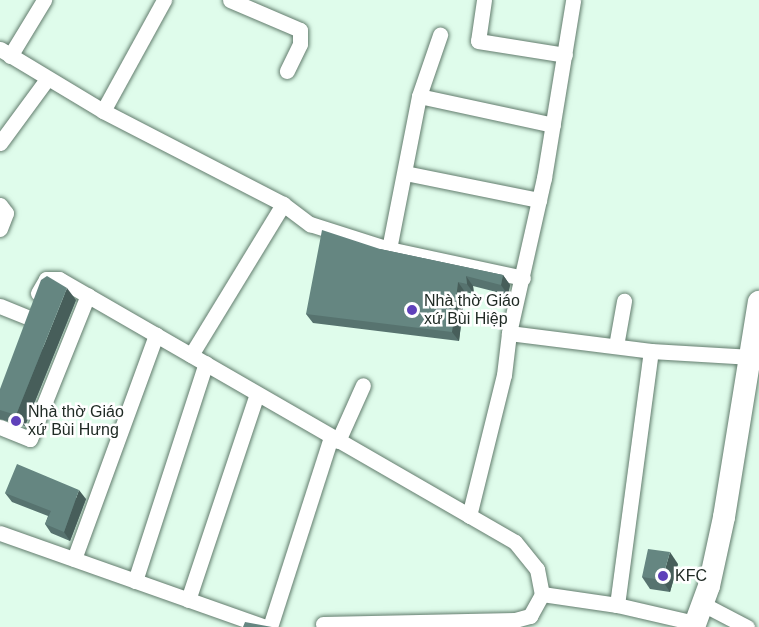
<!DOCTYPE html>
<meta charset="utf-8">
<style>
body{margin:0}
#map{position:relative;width:759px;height:627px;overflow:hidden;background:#dffceb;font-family:Arial,sans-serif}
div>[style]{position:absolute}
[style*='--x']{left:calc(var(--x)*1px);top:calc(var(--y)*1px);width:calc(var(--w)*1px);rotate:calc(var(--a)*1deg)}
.roads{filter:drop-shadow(0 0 2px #627c6d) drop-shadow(0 0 2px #627c6d)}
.street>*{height:15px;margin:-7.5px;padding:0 7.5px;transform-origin:7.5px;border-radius:7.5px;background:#fff}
.primary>*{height:22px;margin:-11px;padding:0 11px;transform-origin:11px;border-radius:11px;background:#fff}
.wall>*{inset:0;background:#57736f}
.shaded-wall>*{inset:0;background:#475e5a}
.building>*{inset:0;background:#658681}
.dots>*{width:16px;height:16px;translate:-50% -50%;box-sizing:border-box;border:3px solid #fff;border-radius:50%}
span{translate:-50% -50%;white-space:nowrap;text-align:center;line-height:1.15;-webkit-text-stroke:5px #fff;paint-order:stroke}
.poi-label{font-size:16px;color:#202b25}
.left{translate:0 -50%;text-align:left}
</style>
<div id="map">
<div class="roads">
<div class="street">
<div style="--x:230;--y:0;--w:76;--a:23.2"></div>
<div style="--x:300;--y:30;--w:14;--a:90"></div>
<div style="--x:300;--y:44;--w:30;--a:116"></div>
<div style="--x:484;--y:0;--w:41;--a:98.3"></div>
<div style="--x:478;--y:41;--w:88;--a:9.1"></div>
<div style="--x:0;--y:49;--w:120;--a:31"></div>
<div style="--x:103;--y:111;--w:203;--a:27.3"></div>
<div style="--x:283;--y:204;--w:34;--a:37"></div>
<div style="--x:310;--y:224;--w:83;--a:17.6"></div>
<div style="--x:389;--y:249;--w:137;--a:12.2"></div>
<div style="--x:10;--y:56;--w:66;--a:-58.7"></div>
<div style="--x:419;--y:96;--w:137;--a:12.2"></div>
<div style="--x:103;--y:111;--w:127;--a:-61.2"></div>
<div style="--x:0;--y:143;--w:79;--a:-53.7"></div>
<div style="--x:405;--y:173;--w:137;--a:11.4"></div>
<div style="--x:0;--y:205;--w:10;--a:53"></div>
<div style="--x:6;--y:213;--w:17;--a:111"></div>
<div style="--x:389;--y:249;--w:156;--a:-78.9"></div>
<div style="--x:419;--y:96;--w:65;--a:-71"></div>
<div style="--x:38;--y:293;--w:16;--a:-60"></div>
<div style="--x:46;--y:279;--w:13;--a:0"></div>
<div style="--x:59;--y:279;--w:526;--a:29.97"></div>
<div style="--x:515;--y:542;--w:35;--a:51"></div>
<div style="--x:537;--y:569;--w:25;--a:79"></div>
<div style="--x:0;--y:306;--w:31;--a:22"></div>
<div style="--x:509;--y:333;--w:143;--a:7.2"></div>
<div style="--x:651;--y:351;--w:101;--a:3.4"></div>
<div style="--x:616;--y:346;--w:46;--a:-79.9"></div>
<div style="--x:191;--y:355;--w:177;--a:-58.6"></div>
<div style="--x:0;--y:427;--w:32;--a:22"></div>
<div style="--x:30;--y:439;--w:155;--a:-68.1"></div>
<div style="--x:338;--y:441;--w:61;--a:-65.9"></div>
<div style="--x:469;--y:516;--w:145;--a:-76.1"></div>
<div style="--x:504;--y:375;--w:42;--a:-83.2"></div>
<div style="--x:509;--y:333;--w:159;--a:-77.3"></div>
<div style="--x:544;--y:178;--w:180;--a:-80.7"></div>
<div style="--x:0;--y:533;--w:281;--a:19.5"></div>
<div style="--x:74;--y:559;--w:239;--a:-69.9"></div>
<div style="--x:135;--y:581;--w:229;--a:-72"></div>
<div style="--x:188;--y:600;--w:217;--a:-71.5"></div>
<div style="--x:701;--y:603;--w:52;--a:27.6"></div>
<div style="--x:617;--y:605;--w:256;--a:-82.4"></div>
<div style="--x:323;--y:624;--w:192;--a:-1.2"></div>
<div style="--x:515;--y:620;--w:16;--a:-15"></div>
<div style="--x:530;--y:616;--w:25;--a:-61"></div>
<div style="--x:542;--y:594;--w:76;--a:8.3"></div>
<div style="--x:617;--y:605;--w:80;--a:13"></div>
<div style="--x:270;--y:627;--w:200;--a:-72.2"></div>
</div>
<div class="primary">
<div style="--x:694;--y:627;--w:44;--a:-69.9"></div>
<div style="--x:709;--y:586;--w:71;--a:-77.7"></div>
<div style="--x:724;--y:517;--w:218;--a:-80.8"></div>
</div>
</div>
<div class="wall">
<div style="clip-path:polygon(380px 249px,503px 275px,510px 285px,508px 295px,473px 286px,474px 294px,465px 292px,459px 341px,313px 323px,306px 314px)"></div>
<div style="clip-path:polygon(76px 300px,25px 426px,0 419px,0 410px)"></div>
<div style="clip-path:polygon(5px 493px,86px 499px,70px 541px,51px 533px,45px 524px,48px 516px,12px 502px)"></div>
<div style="clip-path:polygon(678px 564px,670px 592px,650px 589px,642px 577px)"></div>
</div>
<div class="shaded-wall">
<div style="clip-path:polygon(503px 275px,510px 285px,508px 295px,501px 285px)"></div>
<div style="clip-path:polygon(466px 276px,473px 286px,474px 294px,467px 284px)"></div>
<div style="clip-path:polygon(458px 282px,465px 292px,459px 341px,452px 332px)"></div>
<div style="clip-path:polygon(67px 288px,76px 300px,25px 426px,16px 415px)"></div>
<div style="clip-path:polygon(79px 490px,86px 499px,70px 541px,64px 532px)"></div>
<div style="clip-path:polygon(670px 552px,678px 564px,670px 592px,662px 580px)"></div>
</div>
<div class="building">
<div style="clip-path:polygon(322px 230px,380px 249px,503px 275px,501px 285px,466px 276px,467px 284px,458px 282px,452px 332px,306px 314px)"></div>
<div style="clip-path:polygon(47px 276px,67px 288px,16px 415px,0 410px,0 389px,41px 280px)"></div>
<div style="clip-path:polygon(17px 464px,79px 490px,64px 532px,45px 524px,51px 511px,5px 493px)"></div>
<div style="clip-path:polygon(648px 549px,670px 552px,662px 580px,642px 577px)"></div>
<div style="clip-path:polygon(245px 622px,272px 627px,243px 627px)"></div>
</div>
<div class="dots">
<div style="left:412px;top:310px;background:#5f41ba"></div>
<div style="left:16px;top:421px;background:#5f41ba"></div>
<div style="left:663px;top:576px;background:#5f41ba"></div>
</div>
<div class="poi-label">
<span class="left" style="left:424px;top:310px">Nhà thờ Giáo<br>xứ Bùi Hiệp</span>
<span class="left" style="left:28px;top:421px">Nhà thờ Giáo<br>xứ Bùi Hưng</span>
<span class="left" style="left:675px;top:576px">KFC</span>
</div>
</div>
